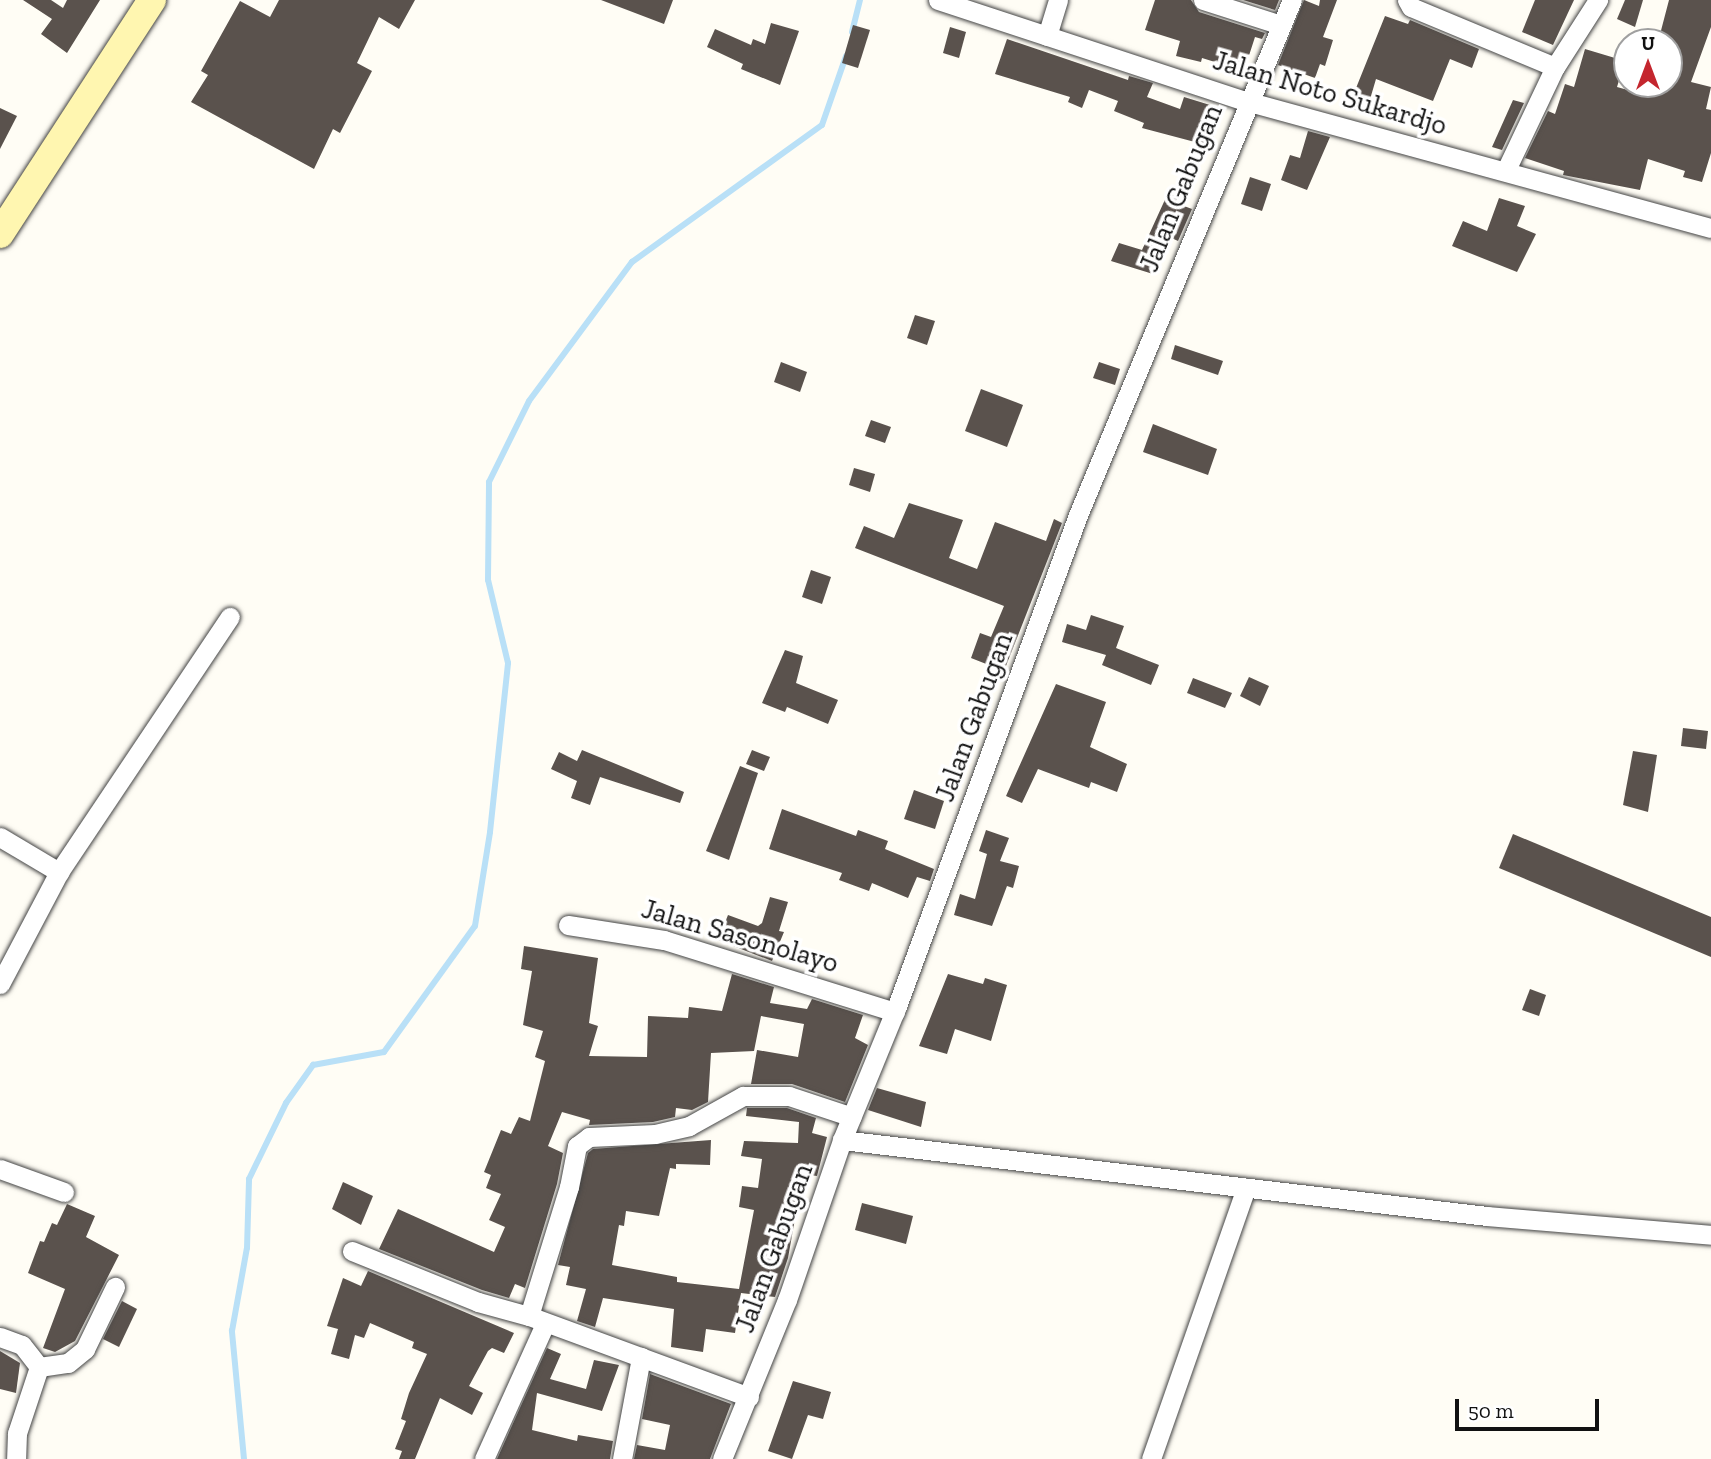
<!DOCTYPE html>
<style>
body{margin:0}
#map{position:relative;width:1711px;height:1459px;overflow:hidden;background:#fffdf5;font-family:"Zilla Slab",serif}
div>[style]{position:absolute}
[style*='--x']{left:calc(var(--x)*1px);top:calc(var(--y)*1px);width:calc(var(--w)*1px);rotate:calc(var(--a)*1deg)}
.stream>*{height:6px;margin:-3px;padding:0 3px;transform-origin:3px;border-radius:3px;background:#b9e0f7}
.building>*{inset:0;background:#5a524d}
.roads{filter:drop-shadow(0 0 2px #444) drop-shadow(0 0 2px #444)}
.street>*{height:19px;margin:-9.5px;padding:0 9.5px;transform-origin:9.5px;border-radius:9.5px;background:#fff}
.secondary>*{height:28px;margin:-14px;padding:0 14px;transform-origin:14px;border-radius:14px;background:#fff6b0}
span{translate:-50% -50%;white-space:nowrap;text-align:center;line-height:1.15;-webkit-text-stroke:7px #fff;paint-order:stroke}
.street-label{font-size:28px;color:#111}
.north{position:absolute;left:1613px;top:28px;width:70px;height:70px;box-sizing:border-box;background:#fff;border:2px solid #a0a0a0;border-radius:50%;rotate:0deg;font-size:19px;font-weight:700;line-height:28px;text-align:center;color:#111}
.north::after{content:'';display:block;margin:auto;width:24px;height:32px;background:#c4262e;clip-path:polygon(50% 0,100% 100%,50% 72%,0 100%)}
.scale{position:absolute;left:1455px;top:1399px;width:144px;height:32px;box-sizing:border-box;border:4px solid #111;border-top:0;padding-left:9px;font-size:21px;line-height:24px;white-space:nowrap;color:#111;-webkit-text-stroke:5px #fff;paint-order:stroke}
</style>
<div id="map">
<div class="stream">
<div style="--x:852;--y:32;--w:33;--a:-76"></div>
<div style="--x:244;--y:1459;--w:129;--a:-95.4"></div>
<div style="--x:232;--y:1331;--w:84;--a:-79.8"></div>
<div style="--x:247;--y:1248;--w:69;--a:-88.3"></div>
<div style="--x:249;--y:1179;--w:85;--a:-64"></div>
<div style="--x:286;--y:1103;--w:47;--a:-54.6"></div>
<div style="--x:313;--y:1065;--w:72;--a:-10.4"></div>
<div style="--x:384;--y:1052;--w:155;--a:-54.2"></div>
<div style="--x:475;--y:926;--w:95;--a:-80.9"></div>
<div style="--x:490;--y:832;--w:170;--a:-83.9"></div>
<div style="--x:508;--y:663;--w:85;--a:-103.5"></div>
<div style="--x:488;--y:580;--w:98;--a:-89.4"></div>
<div style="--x:489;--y:482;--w:90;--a:-63.7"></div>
<div style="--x:529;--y:401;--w:173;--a:-53.5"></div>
<div style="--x:632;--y:262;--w:234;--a:-35.8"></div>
<div style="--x:822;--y:125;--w:73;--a:-70.8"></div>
</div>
<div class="building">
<div style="clip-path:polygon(23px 0,51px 0,63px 8px,67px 0,100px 0,67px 53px,41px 34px,52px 19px)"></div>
<div style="clip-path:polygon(279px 0,415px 0,399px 29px,379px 17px,357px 63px,372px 71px,340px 133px,333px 129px,314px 169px,191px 102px,208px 75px,201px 71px,240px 1px,270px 17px)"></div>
<div style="clip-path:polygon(601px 0,673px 0,664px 24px)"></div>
<div style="clip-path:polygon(1155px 0,1191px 0,1199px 12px,1265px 33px,1262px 39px,1255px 37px,1244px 71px,1202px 58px,1201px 62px,1176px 56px,1180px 41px,1145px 30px)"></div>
<div style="clip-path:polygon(1243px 0,1279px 0,1275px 10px)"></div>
<div style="clip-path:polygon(1304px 0,1319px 6px,1320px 0,1337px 0,1323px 37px,1333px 40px,1325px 66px,1320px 64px,1315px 78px,1278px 65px)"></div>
<div style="clip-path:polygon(1535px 0,1574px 0,1553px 45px,1522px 32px)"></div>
<div style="clip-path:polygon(1625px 0,1643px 0,1635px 27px,1617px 19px)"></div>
<div style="clip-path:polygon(1669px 0,1711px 0,1711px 27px,1691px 82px,1711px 87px,1706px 109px,1711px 110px,1711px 153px,1702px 182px,1683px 177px,1685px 171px,1648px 159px,1640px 190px,1563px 175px,1564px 171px,1525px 158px,1548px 111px,1555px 114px,1565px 84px,1574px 87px,1585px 49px,1625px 61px,1617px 87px,1646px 95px,1648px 84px,1669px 84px,1669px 42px,1658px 42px)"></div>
<div style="clip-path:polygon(1385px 16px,1408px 24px,1410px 20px,1479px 49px,1472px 68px,1450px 59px,1433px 101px,1376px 79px,1366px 113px,1348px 108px)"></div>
<div style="clip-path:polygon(771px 23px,799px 31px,780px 85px,741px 69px,743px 64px,707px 47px,715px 29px,751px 45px,753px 39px,765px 44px)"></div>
<div style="clip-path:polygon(853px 25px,870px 30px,858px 68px,842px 63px)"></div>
<div style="clip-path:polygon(950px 27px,966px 32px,959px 58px,943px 53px)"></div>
<div style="clip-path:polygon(1007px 39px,1128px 80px,1129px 76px,1153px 83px,1147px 97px,1180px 109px,1184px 97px,1223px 109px,1210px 146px,1142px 128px,1144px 123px,1114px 111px,1118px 101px,1089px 90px,1082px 108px,1068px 102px,1070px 97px,995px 74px)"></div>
<div style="clip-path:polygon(1513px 100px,1524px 103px,1502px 150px,1492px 147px)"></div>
<div style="clip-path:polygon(0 108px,17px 116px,0 149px)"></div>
<div style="clip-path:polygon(1308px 131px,1330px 137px,1307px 190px,1281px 180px,1290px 155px,1300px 158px)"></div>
<div style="clip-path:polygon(1250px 177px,1271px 184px,1262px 211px,1241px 204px)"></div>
<div style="clip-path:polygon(1168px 193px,1178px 197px,1176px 203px,1192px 209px,1178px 241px,1165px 235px,1153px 274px,1111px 261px,1119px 243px,1142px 250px)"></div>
<div style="clip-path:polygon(1499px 198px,1525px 206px,1517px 226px,1536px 234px,1517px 272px,1452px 246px,1463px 221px,1487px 231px)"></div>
<div style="clip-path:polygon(915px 315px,935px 321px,927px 345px,907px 338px)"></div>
<div style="clip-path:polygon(1175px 345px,1223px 361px,1218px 375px,1171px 359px)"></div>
<div style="clip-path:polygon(781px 362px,807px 372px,800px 392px,774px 382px)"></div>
<div style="clip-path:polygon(1099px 362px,1120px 369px,1115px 385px,1093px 378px)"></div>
<div style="clip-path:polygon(981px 389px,1023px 405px,1007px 447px,965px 431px)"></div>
<div style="clip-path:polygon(871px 420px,891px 427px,885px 443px,865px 436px)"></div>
<div style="clip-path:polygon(1153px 424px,1217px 449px,1208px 475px,1143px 452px)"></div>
<div style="clip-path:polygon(854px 468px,875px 474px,870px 492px,849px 485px)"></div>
<div style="clip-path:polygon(909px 503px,963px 520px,949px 558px,977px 569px,995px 522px,1046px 541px,1054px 519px,1062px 523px,1004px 671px,971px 658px,980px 633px,991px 637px,1004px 606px,855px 548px,864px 526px,894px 538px)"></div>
<div style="clip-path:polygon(811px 570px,831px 577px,822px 604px,802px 597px)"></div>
<div style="clip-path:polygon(1091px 615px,1124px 626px,1116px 648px,1159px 665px,1151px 685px,1102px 665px,1106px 655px,1062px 642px,1067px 624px,1086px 630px)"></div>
<div style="clip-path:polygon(785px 650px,803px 656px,796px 683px,838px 700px,828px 724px,787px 707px,785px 712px,762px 703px)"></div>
<div style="clip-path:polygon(1249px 677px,1269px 686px,1260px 706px,1240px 696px)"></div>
<div style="clip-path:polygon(1193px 678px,1232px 693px,1225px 708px,1187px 693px)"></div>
<div style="clip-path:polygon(1056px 684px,1106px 702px,1090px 747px,1127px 764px,1117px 792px,1091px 782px,1089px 788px,1038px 769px,1022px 803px,1006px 796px)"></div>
<div style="clip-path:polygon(1683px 728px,1708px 731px,1706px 749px,1681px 746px)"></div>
<div style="clip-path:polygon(582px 750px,684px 792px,680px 803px,600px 777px,590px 805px,571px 798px,577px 781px,551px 769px,559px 752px,577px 761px)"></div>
<div style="clip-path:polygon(752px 750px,770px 757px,764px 771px,746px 764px)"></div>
<div style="clip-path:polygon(1633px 751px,1657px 755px,1648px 812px,1623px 805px)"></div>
<div style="clip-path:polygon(740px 766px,758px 773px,729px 860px,706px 851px)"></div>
<div style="clip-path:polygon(914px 790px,944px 801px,935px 829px,904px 819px)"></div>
<div style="clip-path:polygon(782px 809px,856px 836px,858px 830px,888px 841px,885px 849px,934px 869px,930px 881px,917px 877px,908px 898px,872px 883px,869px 891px,839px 880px,842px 873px,769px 849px)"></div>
<div style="clip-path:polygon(986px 830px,1009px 838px,1000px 861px,1019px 866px,1013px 888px,1007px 886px,992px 926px,954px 915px,960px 894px,975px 899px,987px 854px,979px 851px)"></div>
<div style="clip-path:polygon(1513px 834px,1711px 917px,1711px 957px,1499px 868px)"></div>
<div style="clip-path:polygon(770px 897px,788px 902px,779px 931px,784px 932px,772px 961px,718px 940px,728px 915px,758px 926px,762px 923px)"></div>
<div style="clip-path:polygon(524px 946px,598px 958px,589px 1023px,598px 1026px,589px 1056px,647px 1057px,648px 1016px,688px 1018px,689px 1007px,722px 1011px,732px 974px,774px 987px,770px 1003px,807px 1009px,812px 999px,863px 1015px,855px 1038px,868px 1045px,845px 1102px,792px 1084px,751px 1084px,757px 1050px,798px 1057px,804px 1024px,761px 1016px,754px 1051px,711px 1053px,708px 1102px,692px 1110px,676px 1108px,675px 1117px,653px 1122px,589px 1125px,590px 1120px,562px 1112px,548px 1146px,563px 1153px,557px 1184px,525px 1288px,515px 1284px,509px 1298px,482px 1290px,379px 1249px,398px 1209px,494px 1252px,505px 1227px,489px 1220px,501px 1194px,486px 1188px,491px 1175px,484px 1172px,501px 1130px,511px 1134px,519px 1117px,530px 1121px,545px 1061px,535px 1057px,543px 1031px,523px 1025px,532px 971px,521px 969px)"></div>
<div style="clip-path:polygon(948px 974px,983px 984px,985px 978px,1007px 985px,991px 1041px,955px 1029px,947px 1054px,919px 1046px)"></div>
<div style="clip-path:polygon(1530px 989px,1546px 995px,1539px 1016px,1522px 1010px)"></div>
<div style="clip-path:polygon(877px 1088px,926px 1102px,921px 1127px,868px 1110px)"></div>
<div style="clip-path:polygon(747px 1108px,787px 1108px,816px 1118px,812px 1133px,827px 1137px,817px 1176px,803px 1174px,788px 1258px,775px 1297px,741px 1293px,735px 1333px,706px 1329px,703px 1352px,671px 1347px,674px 1309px,603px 1298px,595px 1327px,577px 1321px,586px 1289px,566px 1285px,570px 1267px,558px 1265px,588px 1153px,593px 1149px,711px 1140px,710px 1165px,676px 1164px,676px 1169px,670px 1168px,659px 1216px,626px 1211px,624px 1226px,619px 1225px,612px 1265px,677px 1277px,677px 1282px,739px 1289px,754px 1210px,739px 1207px,742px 1186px,758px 1188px,762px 1159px,741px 1156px,744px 1141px,798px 1143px,799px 1122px,746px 1116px)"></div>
<div style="clip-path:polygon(343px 1182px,373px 1196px,361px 1225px,332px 1209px)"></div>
<div style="clip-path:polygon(862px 1203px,913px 1216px,906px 1244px,855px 1230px)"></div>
<div style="clip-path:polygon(67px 1204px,95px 1216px,86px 1237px,119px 1255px,75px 1341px,55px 1352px,43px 1348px,65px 1289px,28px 1273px,40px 1241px,44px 1242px,52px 1223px,57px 1225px)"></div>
<div style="clip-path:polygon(368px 1271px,514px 1333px,504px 1353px,492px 1348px,488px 1351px,469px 1386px,483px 1393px,472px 1415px,440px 1398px,415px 1459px,399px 1459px,402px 1451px,395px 1449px,406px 1421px,401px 1419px,409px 1393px,427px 1354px,412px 1348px,414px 1342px,370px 1323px,364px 1338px,355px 1335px,349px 1359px,331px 1354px,338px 1329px,327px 1326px,343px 1278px,361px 1286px)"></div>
<div style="clip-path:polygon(122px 1301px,137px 1309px,119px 1347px,103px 1339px)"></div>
<div style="clip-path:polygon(547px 1348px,561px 1354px,550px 1379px,586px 1389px,594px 1360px,619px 1365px,602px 1411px,537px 1393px,532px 1430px,577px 1441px,578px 1435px,613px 1441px,610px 1459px,497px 1459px)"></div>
<div style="clip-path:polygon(0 1351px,20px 1363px,16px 1393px,0 1389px)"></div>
<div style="clip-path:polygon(650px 1374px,731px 1404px,710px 1459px,634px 1459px,637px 1445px,665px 1450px,670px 1425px,642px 1419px)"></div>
<div style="clip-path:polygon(793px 1381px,831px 1392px,823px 1419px,808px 1415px,792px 1459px,768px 1451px)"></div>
</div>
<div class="roads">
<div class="street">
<div style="--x:938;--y:0;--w:324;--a:18.2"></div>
<div style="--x:1246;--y:101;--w:482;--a:15.3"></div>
<div style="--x:1203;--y:0;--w:82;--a:17.8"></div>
<div style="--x:1407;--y:0;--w:8;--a:60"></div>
<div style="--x:1411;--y:7;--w:156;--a:22.6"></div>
<div style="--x:1047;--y:36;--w:38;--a:-73"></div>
<div style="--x:1506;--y:170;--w:114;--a:-64.6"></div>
<div style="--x:1555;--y:67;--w:80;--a:-57.3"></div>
<div style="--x:0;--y:837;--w:69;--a:30.7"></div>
<div style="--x:59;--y:872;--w:307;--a:-56.2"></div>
<div style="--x:568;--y:925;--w:97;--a:8.9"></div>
<div style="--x:664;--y:940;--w:242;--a:17.3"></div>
<div style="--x:0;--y:984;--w:127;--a:-62.2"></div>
<div style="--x:842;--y:1140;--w:649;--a:6.72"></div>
<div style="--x:1487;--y:1216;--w:225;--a:4.8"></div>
<div style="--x:0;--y:1169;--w:68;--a:19.8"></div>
<div style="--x:352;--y:1251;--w:136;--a:22"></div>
<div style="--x:478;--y:1302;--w:53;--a:15.4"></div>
<div style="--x:0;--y:1337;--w:23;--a:20"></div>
<div style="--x:22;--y:1345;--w:28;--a:52"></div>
<div style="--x:39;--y:1367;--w:70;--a:108.4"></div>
<div style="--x:17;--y:1433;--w:26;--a:92"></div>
<div style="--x:39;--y:1367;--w:29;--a:-8"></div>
<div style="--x:68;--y:1363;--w:22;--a:-39"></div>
<div style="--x:85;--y:1349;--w:69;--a:-64.2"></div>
<div style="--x:749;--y:1397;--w:234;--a:-159.8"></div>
<div style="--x:529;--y:1316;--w:135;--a:-72.8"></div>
<div style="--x:569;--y:1187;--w:42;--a:-79"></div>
<div style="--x:577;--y:1146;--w:15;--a:-37"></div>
<div style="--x:589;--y:1137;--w:66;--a:-2.6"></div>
<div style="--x:655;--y:1134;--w:35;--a:-13"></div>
<div style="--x:689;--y:1126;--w:62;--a:-29.1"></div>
<div style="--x:743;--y:1096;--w:46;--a:0"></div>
<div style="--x:789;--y:1096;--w:66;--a:18.4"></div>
<div style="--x:484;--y:1459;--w:148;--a:-65.7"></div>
<div style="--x:622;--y:1459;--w:104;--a:-79.4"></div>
<div style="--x:722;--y:1459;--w:172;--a:-67.8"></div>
<div style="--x:787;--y:1300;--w:169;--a:-71"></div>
<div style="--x:842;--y:1140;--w:145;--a:-67.7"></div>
<div style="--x:897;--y:1006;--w:523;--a:-69.76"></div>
<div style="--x:1078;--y:515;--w:558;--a:-67.44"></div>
<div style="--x:1151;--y:1459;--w:287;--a:-70.7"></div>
</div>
<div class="secondary">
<div style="--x:0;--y:234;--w:279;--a:-57"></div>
</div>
</div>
<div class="street-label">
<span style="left:1330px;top:93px;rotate:16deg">Jalan Noto Sukardjo</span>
<span style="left:1181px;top:188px;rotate:-68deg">Jalan Gabugan</span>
<span style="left:974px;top:717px;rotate:-70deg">Jalan Gabugan</span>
<span style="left:740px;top:936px;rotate:16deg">Jalan Sasonolayo</span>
<span style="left:774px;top:1248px;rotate:-70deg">Jalan Gabugan</span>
</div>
<div class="north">U</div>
<div class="scale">50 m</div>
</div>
